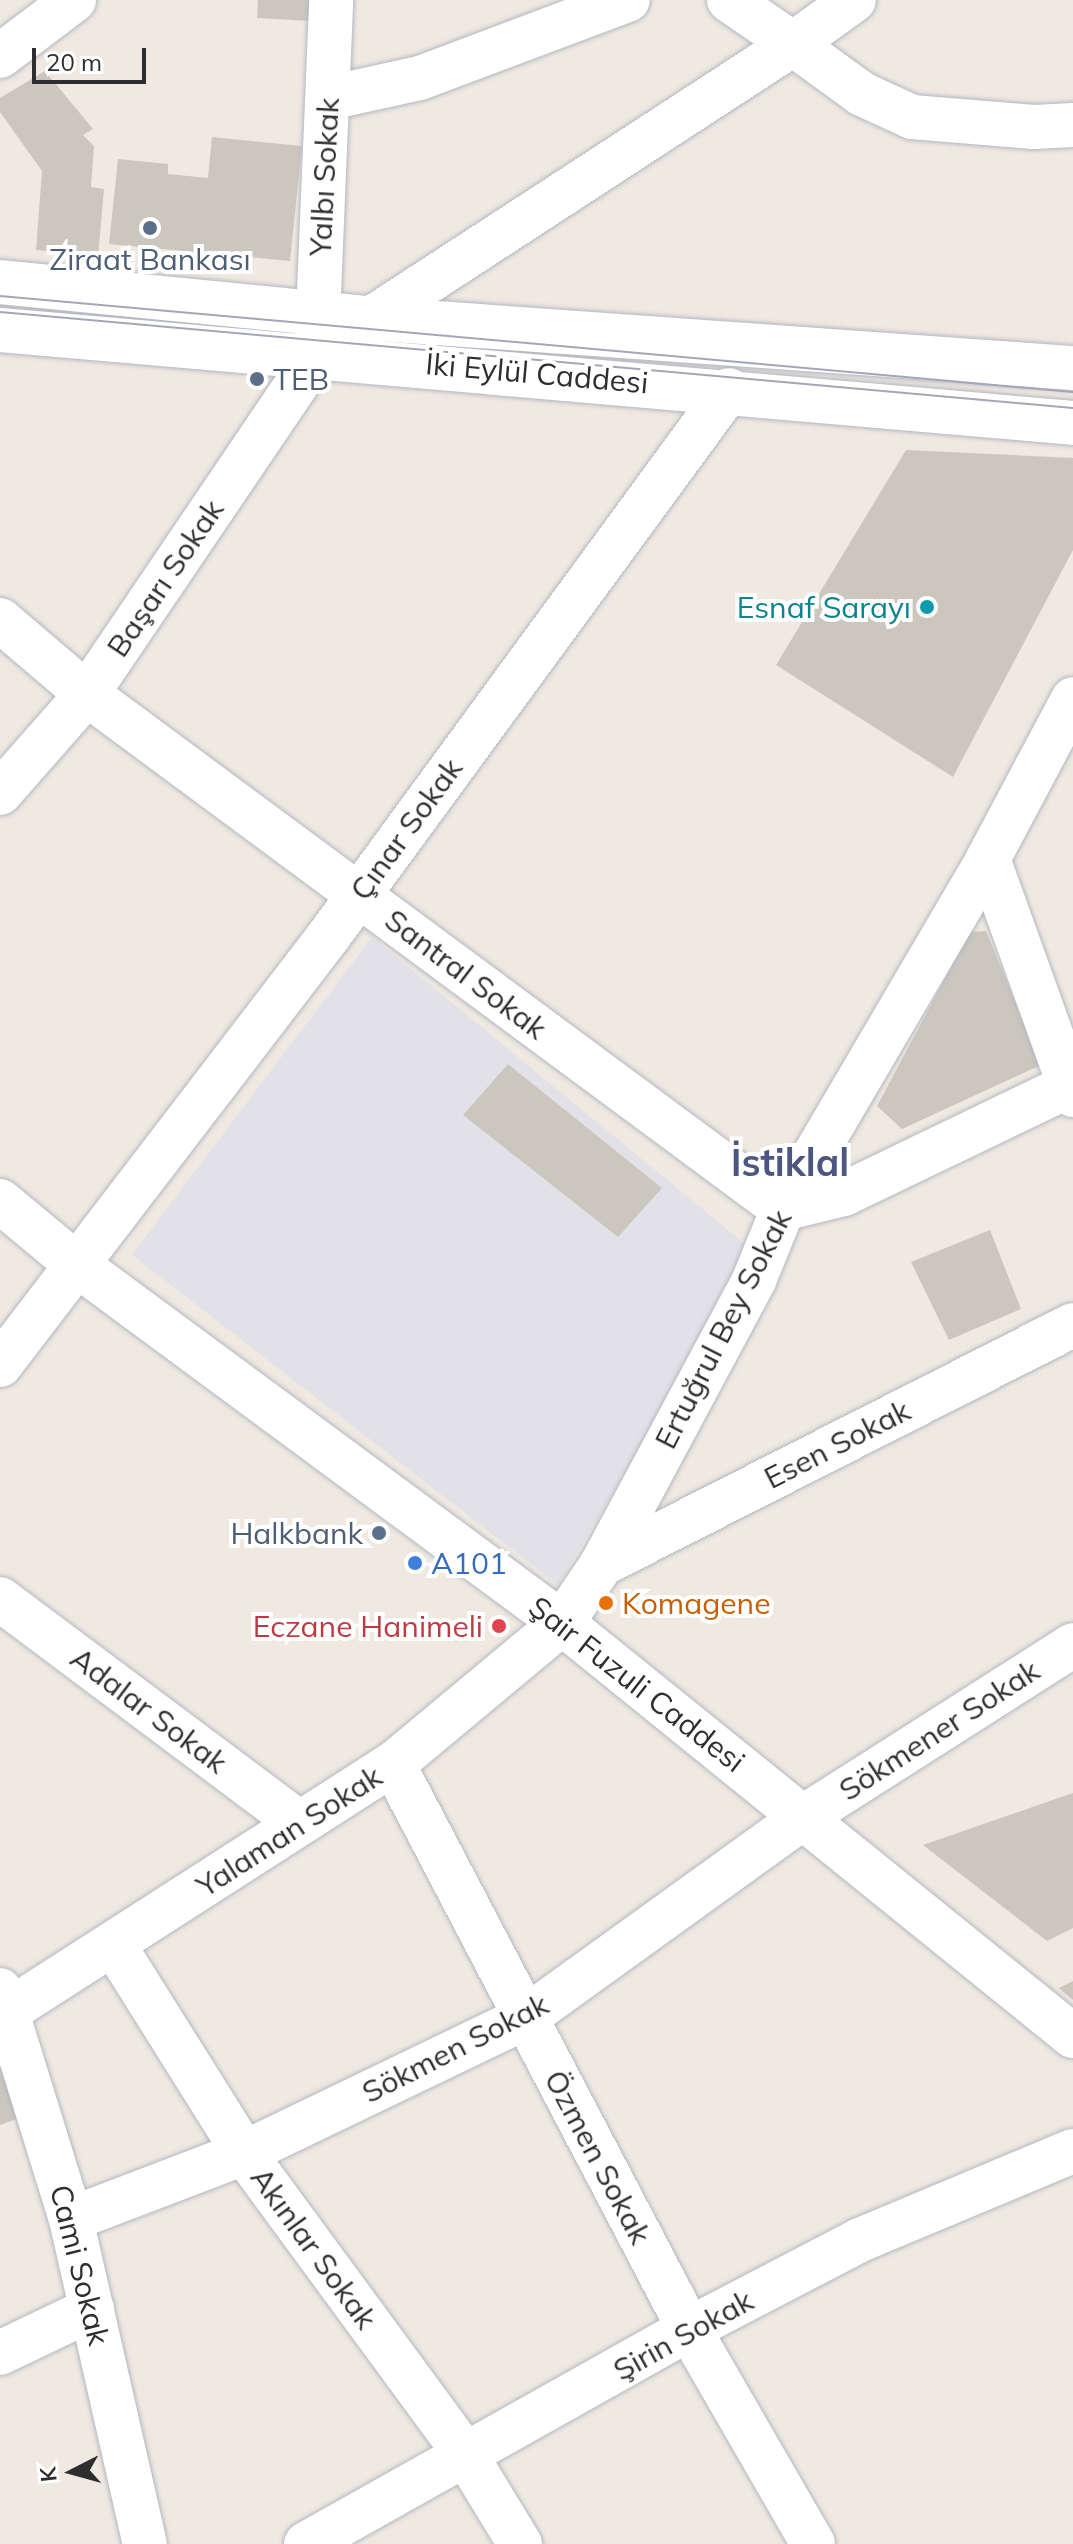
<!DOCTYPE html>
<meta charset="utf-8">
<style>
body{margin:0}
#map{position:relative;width:1073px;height:2544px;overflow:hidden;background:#efe9e1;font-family:Mulish,sans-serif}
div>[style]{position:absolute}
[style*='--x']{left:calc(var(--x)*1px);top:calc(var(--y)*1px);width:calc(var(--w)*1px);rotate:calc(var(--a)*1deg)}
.industrial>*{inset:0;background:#e3e1e8}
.building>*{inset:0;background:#cbc7bf}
.roads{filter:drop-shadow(0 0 2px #b4b7c1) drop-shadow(0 0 2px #b4b7c1)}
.minor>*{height:44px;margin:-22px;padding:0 22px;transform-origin:22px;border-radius:22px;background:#fff}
.secondary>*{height:44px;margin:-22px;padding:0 22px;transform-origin:22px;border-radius:22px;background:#fff}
.tram>*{height:2px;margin:-1px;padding:0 1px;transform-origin:1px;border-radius:1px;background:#a3a6b8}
.dots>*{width:22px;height:22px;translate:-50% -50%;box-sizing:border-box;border:4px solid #fff;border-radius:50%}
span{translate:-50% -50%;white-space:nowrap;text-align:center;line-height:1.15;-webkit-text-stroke:8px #fff;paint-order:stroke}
.street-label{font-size:30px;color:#2e2e2e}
.service-label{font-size:30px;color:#4e5e75}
.left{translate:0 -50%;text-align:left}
.right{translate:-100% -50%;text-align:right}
.culture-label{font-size:30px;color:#0d838f}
.shop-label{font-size:30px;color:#366cbe}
.food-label{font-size:30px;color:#c56008}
.health-label{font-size:30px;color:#be3a42}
.district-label{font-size:38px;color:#4d5680;font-weight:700}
.north{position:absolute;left:32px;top:2432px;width:80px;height:80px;-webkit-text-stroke:6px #fff;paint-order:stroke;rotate:264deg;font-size:22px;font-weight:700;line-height:32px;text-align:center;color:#2e2e2e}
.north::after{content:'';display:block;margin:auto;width:28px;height:36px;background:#2e2e2e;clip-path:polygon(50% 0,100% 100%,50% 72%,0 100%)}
.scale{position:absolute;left:32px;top:48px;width:114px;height:36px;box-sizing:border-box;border:4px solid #2e2e2e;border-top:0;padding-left:10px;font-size:24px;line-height:28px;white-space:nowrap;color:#2e2e2e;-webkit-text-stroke:6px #fff;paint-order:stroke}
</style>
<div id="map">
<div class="industrial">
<div style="clip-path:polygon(372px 937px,756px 1253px,558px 1585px,132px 1255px)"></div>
</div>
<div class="building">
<div style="clip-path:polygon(258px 0,312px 0,310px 21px,257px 18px)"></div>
<div style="clip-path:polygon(45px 71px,93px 129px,83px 135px,94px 146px,91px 187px,104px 189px,98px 256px,36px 250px,42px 171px,0 112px,0 98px)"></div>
<div style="clip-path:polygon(212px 137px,302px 146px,290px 261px,109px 244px,118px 159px,168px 164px,168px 174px,208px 178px)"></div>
<div style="clip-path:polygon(906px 450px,1073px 458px,1073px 550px,953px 777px,776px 665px)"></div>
<div style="clip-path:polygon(986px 931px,1041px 1065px,902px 1129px,877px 1106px,970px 932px)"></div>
<div style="clip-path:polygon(508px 1064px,662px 1188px,618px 1237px,463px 1115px)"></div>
<div style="clip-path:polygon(990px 1230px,1021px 1309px,949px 1340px,911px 1262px)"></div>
<div style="clip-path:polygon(1073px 1793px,1073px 1928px,1047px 1941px,923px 1845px)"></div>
<div style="clip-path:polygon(1073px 1981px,1073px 2000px,1059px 1988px)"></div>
<div style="clip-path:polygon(0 2054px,28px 2115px,0 2125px)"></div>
</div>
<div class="roads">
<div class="minor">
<div style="--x:729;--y:0;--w:78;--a:34.5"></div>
<div style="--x:793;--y:44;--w:75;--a:-35.8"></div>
<div style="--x:0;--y:56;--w:93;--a:-37.1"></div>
<div style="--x:329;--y:98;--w:93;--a:-12.4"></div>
<div style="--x:420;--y:78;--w:222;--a:-20.6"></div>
<div style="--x:0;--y:282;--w:368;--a:5.6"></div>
<div style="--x:366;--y:318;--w:709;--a:4.05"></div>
<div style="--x:0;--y:330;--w:1077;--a:4.95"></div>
<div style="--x:317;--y:340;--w:340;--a:-87.6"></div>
<div style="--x:0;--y:620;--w:114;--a:40.4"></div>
<div style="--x:87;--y:694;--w:866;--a:36.5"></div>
<div style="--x:0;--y:793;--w:132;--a:-48.7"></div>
<div style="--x:87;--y:694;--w:410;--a:-55.9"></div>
<div style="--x:317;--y:354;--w:568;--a:-33.07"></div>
<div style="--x:793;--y:44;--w:85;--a:35.9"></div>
<div style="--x:862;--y:94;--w:55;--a:24.7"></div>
<div style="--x:912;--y:117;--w:122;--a:4.7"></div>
<div style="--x:1034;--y:127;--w:39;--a:-3"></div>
<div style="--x:988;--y:859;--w:251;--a:70.2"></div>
<div style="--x:783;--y:1209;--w:63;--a:-13.8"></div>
<div style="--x:844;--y:1194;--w:254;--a:-25.7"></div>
<div style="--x:0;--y:1365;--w:539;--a:-52.54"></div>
<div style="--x:328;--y:937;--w:678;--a:-53.76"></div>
<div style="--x:602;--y:1564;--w:528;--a:-26.9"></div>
<div style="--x:0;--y:1599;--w:372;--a:36.8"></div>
<div style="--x:393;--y:1764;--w:638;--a:62.35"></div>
<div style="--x:689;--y:2329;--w:248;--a:60"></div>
<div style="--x:115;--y:1947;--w:243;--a:57.9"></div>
<div style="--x:244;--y:2153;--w:377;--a:53.7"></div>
<div style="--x:467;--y:2457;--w:102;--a:58.7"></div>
<div style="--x:0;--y:1990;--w:240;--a:72.8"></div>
<div style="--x:71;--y:2219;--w:333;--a:77.2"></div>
<div style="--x:0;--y:2016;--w:467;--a:-32.7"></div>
<div style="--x:393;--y:1764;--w:220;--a:-39.8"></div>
<div style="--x:562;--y:1623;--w:71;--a:-55.9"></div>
<div style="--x:602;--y:1564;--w:322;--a:-61.8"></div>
<div style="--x:754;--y:1280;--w:77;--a:-67.8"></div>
<div style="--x:783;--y:1209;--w:406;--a:-59.6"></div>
<div style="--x:988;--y:859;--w:181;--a:-62"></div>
<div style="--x:71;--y:2219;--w:185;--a:-20.9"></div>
<div style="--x:244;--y:2153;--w:312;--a:-25.7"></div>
<div style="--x:525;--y:2018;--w:345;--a:-35.8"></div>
<div style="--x:805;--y:1816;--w:318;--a:-32.5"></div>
<div style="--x:0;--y:2353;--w:102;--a:-25.6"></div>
<div style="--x:306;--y:2544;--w:439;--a:-29.3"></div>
<div style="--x:689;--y:2329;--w:193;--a:-27.5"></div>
<div style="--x:860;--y:2240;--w:231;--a:-22.7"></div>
</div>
<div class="secondary">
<div style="--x:0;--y:1201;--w:99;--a:39.7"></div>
<div style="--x:76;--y:1264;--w:604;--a:36.45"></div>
<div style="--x:562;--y:1623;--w:657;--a:38.95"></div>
</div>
</div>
<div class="tram">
<div style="--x:0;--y:296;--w:1077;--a:5.11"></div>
<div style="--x:0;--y:312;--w:1077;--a:5.11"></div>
</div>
<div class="dots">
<div style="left:150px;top:228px;background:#5c6f8a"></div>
<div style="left:257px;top:379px;background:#5c6f8a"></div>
<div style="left:927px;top:607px;background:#0f9aa8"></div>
<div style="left:379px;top:1533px;background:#5c6f8a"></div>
<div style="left:415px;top:1563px;background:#3f7fe0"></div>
<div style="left:606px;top:1603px;background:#e8710a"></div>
<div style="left:499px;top:1626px;background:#e0444e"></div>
</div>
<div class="street-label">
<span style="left:324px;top:177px;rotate:-87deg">Yalbı Sokak</span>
<span style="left:537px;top:373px;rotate:5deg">İki Eylül Caddesi</span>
<span style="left:165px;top:578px;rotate:-56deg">Başarı Sokak</span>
<span style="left:406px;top:829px;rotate:-54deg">Çınar Sokak</span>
<span style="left:466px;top:974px;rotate:37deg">Santral Sokak</span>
<span style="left:723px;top:1329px;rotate:-63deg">Ertuğrul Bey Sokak</span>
<span style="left:837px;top:1444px;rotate:-27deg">Esen Sokak</span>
<span style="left:637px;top:1684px;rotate:38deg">Şair Fuzuli Caddesi</span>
<span style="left:149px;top:1710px;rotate:37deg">Adalar Sokak</span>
<span style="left:939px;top:1730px;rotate:-33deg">Sökmener Sokak</span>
<span style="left:289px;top:1831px;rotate:-33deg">Yalaman Sokak</span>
<span style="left:455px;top:2048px;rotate:-27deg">Sökmen Sokak</span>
<span style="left:598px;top:2157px;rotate:62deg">Özmen Sokak</span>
<span style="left:314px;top:2248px;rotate:54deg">Akınlar Sokak</span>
<span style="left:80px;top:2265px;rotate:76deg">Cami Sokak</span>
<span style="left:683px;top:2335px;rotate:-29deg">Şirin Sokak</span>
</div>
<div class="service-label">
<span style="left:150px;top:259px">Ziraat Bankası</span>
<span class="left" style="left:273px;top:379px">TEB</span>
<span class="right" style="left:363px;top:1533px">Halkbank</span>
</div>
<div class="culture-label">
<span class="right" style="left:911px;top:607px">Esnaf Sarayı</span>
</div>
<div class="shop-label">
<span class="left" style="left:431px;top:1563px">A101</span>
</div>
<div class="food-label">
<span class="left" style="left:622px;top:1603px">Komagene</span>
</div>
<div class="health-label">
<span class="right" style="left:483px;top:1626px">Eczane Hanimeli</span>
</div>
<div class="district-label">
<span style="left:790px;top:1163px">İstiklal</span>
</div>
<div class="north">K</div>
<div class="scale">20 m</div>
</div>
